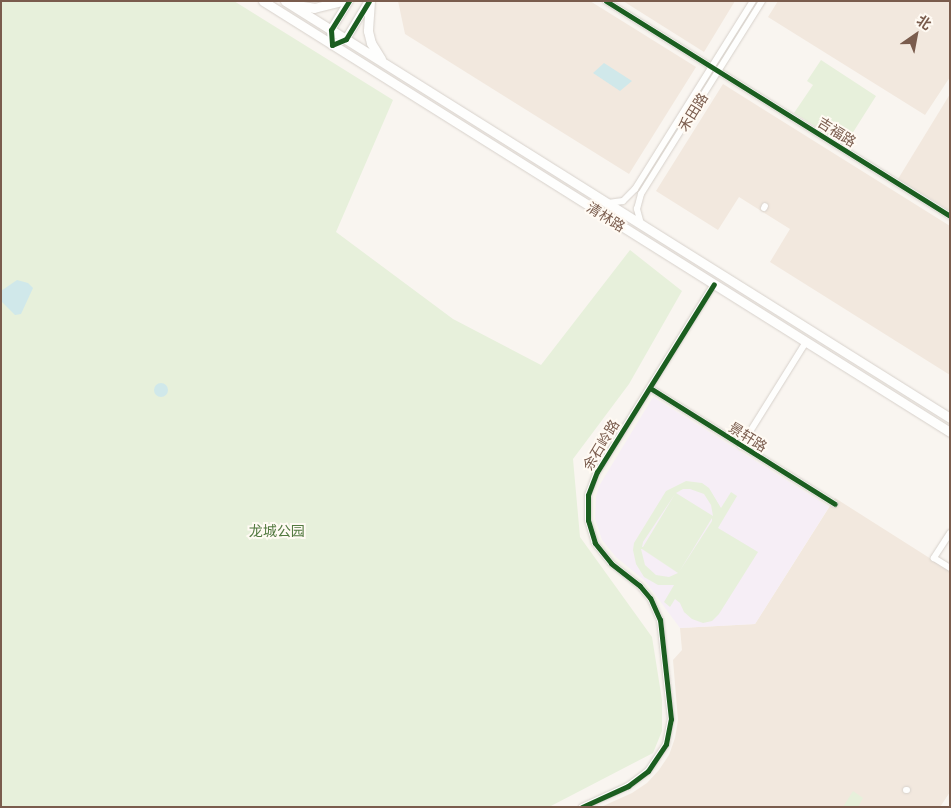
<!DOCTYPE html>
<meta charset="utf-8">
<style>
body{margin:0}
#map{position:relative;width:951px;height:808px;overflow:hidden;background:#f9f5f0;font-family:"DejaVu Sans","Noto Sans SC",sans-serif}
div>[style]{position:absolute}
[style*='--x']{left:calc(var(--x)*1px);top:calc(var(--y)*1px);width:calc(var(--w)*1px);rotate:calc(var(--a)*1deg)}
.residential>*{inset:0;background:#f2e8de}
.education>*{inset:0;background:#f6eef6}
.green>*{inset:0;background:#e7f0db}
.water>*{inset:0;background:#d0e8ea}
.round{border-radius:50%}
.roads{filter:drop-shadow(0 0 1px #d7d1cb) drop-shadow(0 0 1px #d7d1cb)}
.minor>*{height:6px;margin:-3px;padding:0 3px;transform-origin:3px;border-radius:3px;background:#fefefd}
.tertiary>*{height:8px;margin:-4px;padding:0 4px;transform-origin:4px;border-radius:4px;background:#fefefd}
.secondary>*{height:9px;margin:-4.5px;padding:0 4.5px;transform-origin:4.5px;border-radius:4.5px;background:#fefefd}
.cycleway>*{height:5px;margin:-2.5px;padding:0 2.5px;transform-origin:2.5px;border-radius:2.5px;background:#1b5e20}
span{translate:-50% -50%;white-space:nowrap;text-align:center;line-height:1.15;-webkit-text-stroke:4px #fffaf3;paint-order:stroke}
.street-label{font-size:14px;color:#7a5c4d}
.park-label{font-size:14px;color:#537a41}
.frame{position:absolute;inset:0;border:2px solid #7a5c4d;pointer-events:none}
.north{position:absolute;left:891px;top:10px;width:50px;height:50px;-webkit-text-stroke:4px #fffaf3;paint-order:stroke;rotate:33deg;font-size:14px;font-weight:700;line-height:20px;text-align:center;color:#7a5c4d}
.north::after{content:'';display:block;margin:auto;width:18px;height:22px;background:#7a5c4d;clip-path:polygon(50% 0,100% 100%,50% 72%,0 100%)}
</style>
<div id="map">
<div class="residential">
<div style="clip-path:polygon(398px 1px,590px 1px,696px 67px,629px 174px,405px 34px)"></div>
<div style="clip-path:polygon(623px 1px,735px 1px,704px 52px)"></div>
<div style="clip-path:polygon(778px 1px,950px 1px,950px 77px,925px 115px,768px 17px)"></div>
<div style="clip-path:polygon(723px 84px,950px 226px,950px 375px,770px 262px,790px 229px,739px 197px,718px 230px,656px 191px)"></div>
<div style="clip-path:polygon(950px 94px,950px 211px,898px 179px)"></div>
<div style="clip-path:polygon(835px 498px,950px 571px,950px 792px,940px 807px,601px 807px,632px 793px,647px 783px,659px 770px,669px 755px,675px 738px,678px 720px,673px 660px,682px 650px,680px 628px,755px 624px)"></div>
</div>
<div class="education">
<div style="clip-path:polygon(653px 397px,829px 507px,755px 624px,680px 628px,645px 581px,616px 557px,602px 540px,595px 519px,596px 497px,599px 486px)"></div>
</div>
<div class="green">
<div style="clip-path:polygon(1px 1px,234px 1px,393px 100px,336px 232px,453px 319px,541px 365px,630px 250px,682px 291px,629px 384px,573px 459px,580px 537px,652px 637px,662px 700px,662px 731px,653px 753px,549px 807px,1px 807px)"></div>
<div style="clip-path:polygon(821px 60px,876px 96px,845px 145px,794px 113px,813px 85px,807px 81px)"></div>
<div style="clip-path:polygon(evenodd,686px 481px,702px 483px,709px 488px,721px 508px,731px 492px,737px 496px,718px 528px,758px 552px,719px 614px,712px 621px,703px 623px,692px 619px,684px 612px,680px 603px,675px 599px,670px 607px,664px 602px,674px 585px,658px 585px,644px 577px,636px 564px,633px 550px,634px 543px,666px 491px,686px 481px,683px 489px,690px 489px,704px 494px,711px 505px,713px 516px,676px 493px,683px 489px,686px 481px,675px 494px,643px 547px,642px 547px,643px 542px,675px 494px,686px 481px,712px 518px,712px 521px,679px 572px,712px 518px,686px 481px,641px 549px,642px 549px,678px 573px,669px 577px,656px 575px,645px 565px,641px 549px)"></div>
<div style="clip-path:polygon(853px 791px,863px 798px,858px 807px,843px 807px)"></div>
</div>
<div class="water">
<div style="clip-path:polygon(604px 63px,632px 81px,620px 91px,593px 73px)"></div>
<div style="clip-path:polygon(17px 280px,28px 283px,33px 288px,21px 314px,15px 315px,1px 301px,1px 291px)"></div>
<div class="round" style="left:154px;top:383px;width:14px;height:14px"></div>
</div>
<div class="roads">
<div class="minor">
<div style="--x:606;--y:1;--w:406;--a:32"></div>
<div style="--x:608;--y:203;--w:15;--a:-8"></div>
<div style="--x:623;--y:201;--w:17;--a:-45"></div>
<div style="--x:635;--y:189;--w:222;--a:-57.9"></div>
<div style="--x:764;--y:208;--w:2;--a:-63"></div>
<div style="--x:641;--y:224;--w:16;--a:-105"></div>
<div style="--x:637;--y:209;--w:16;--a:-75"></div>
<div style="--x:641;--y:194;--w:228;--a:-57.9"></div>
<div style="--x:650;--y:388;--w:218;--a:32.1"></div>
<div style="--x:741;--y:446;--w:123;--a:-58"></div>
<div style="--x:950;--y:533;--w:30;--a:123"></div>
<div style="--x:934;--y:558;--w:19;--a:32"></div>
<div style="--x:906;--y:790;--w:1;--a:0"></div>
<div style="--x:582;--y:807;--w:51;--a:-24.5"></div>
<div style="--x:628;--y:786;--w:25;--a:-37"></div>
<div style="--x:648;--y:771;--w:32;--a:-56"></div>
<div style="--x:666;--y:744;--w:25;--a:-79"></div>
<div style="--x:671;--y:719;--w:100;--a:-96.3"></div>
<div style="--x:660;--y:620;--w:24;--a:-114"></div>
<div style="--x:650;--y:598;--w:16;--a:-130"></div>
<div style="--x:640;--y:586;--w:37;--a:-142"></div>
<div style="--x:611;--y:563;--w:26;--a:-129"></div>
<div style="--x:595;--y:543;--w:24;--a:-107"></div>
<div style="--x:588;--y:520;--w:25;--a:-90"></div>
<div style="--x:588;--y:495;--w:25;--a:-69"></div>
<div style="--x:597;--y:472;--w:221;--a:-58.1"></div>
</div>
<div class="tertiary">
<div style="--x:349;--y:1;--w:34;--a:122"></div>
<div style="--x:331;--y:30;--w:15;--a:86"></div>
<div style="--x:332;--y:45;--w:15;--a:-23"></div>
<div style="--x:346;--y:39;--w:44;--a:-58.8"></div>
</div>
<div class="secondary">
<div style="--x:263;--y:1;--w:811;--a:32.1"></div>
<div style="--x:285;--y:1;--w:785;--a:32.09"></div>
<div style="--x:370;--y:1;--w:30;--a:94"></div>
<div style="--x:368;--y:31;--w:12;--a:76"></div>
<div style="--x:371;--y:43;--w:19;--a:58"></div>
<div style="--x:296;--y:5;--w:18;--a:9"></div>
<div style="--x:314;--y:8;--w:29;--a:-14"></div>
</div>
</div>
<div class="cycleway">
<div style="--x:349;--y:1;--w:34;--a:122"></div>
<div style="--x:331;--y:30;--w:15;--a:86"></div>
<div style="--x:332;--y:45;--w:15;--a:-23"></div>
<div style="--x:346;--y:39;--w:44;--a:-58.8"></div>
<div style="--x:606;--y:1;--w:406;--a:32"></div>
<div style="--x:650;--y:388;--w:218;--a:32.1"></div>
<div style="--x:582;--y:807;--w:51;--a:-24.5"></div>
<div style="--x:628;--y:786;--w:25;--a:-37"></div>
<div style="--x:648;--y:771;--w:32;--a:-56"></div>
<div style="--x:666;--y:744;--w:25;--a:-79"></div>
<div style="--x:671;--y:719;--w:100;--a:-96.3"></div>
<div style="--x:660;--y:620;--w:24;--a:-114"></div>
<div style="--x:650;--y:598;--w:16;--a:-130"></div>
<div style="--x:640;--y:586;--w:37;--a:-142"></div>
<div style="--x:611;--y:563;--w:26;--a:-129"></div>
<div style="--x:595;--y:543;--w:24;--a:-107"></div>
<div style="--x:588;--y:520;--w:25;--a:-90"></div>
<div style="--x:588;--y:495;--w:25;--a:-69"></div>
<div style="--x:597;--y:472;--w:221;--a:-58.1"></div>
</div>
<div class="street-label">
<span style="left:693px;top:112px;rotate:-58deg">禾田路</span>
<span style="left:837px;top:132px;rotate:32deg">吉福路</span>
<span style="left:606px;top:217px;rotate:32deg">清林路</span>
<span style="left:748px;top:437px;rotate:32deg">景轩路</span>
<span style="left:601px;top:445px;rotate:-59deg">余石岭路</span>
</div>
<div class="park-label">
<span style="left:277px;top:531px">龙城公园</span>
</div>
<div class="frame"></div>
<div class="north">北</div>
</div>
